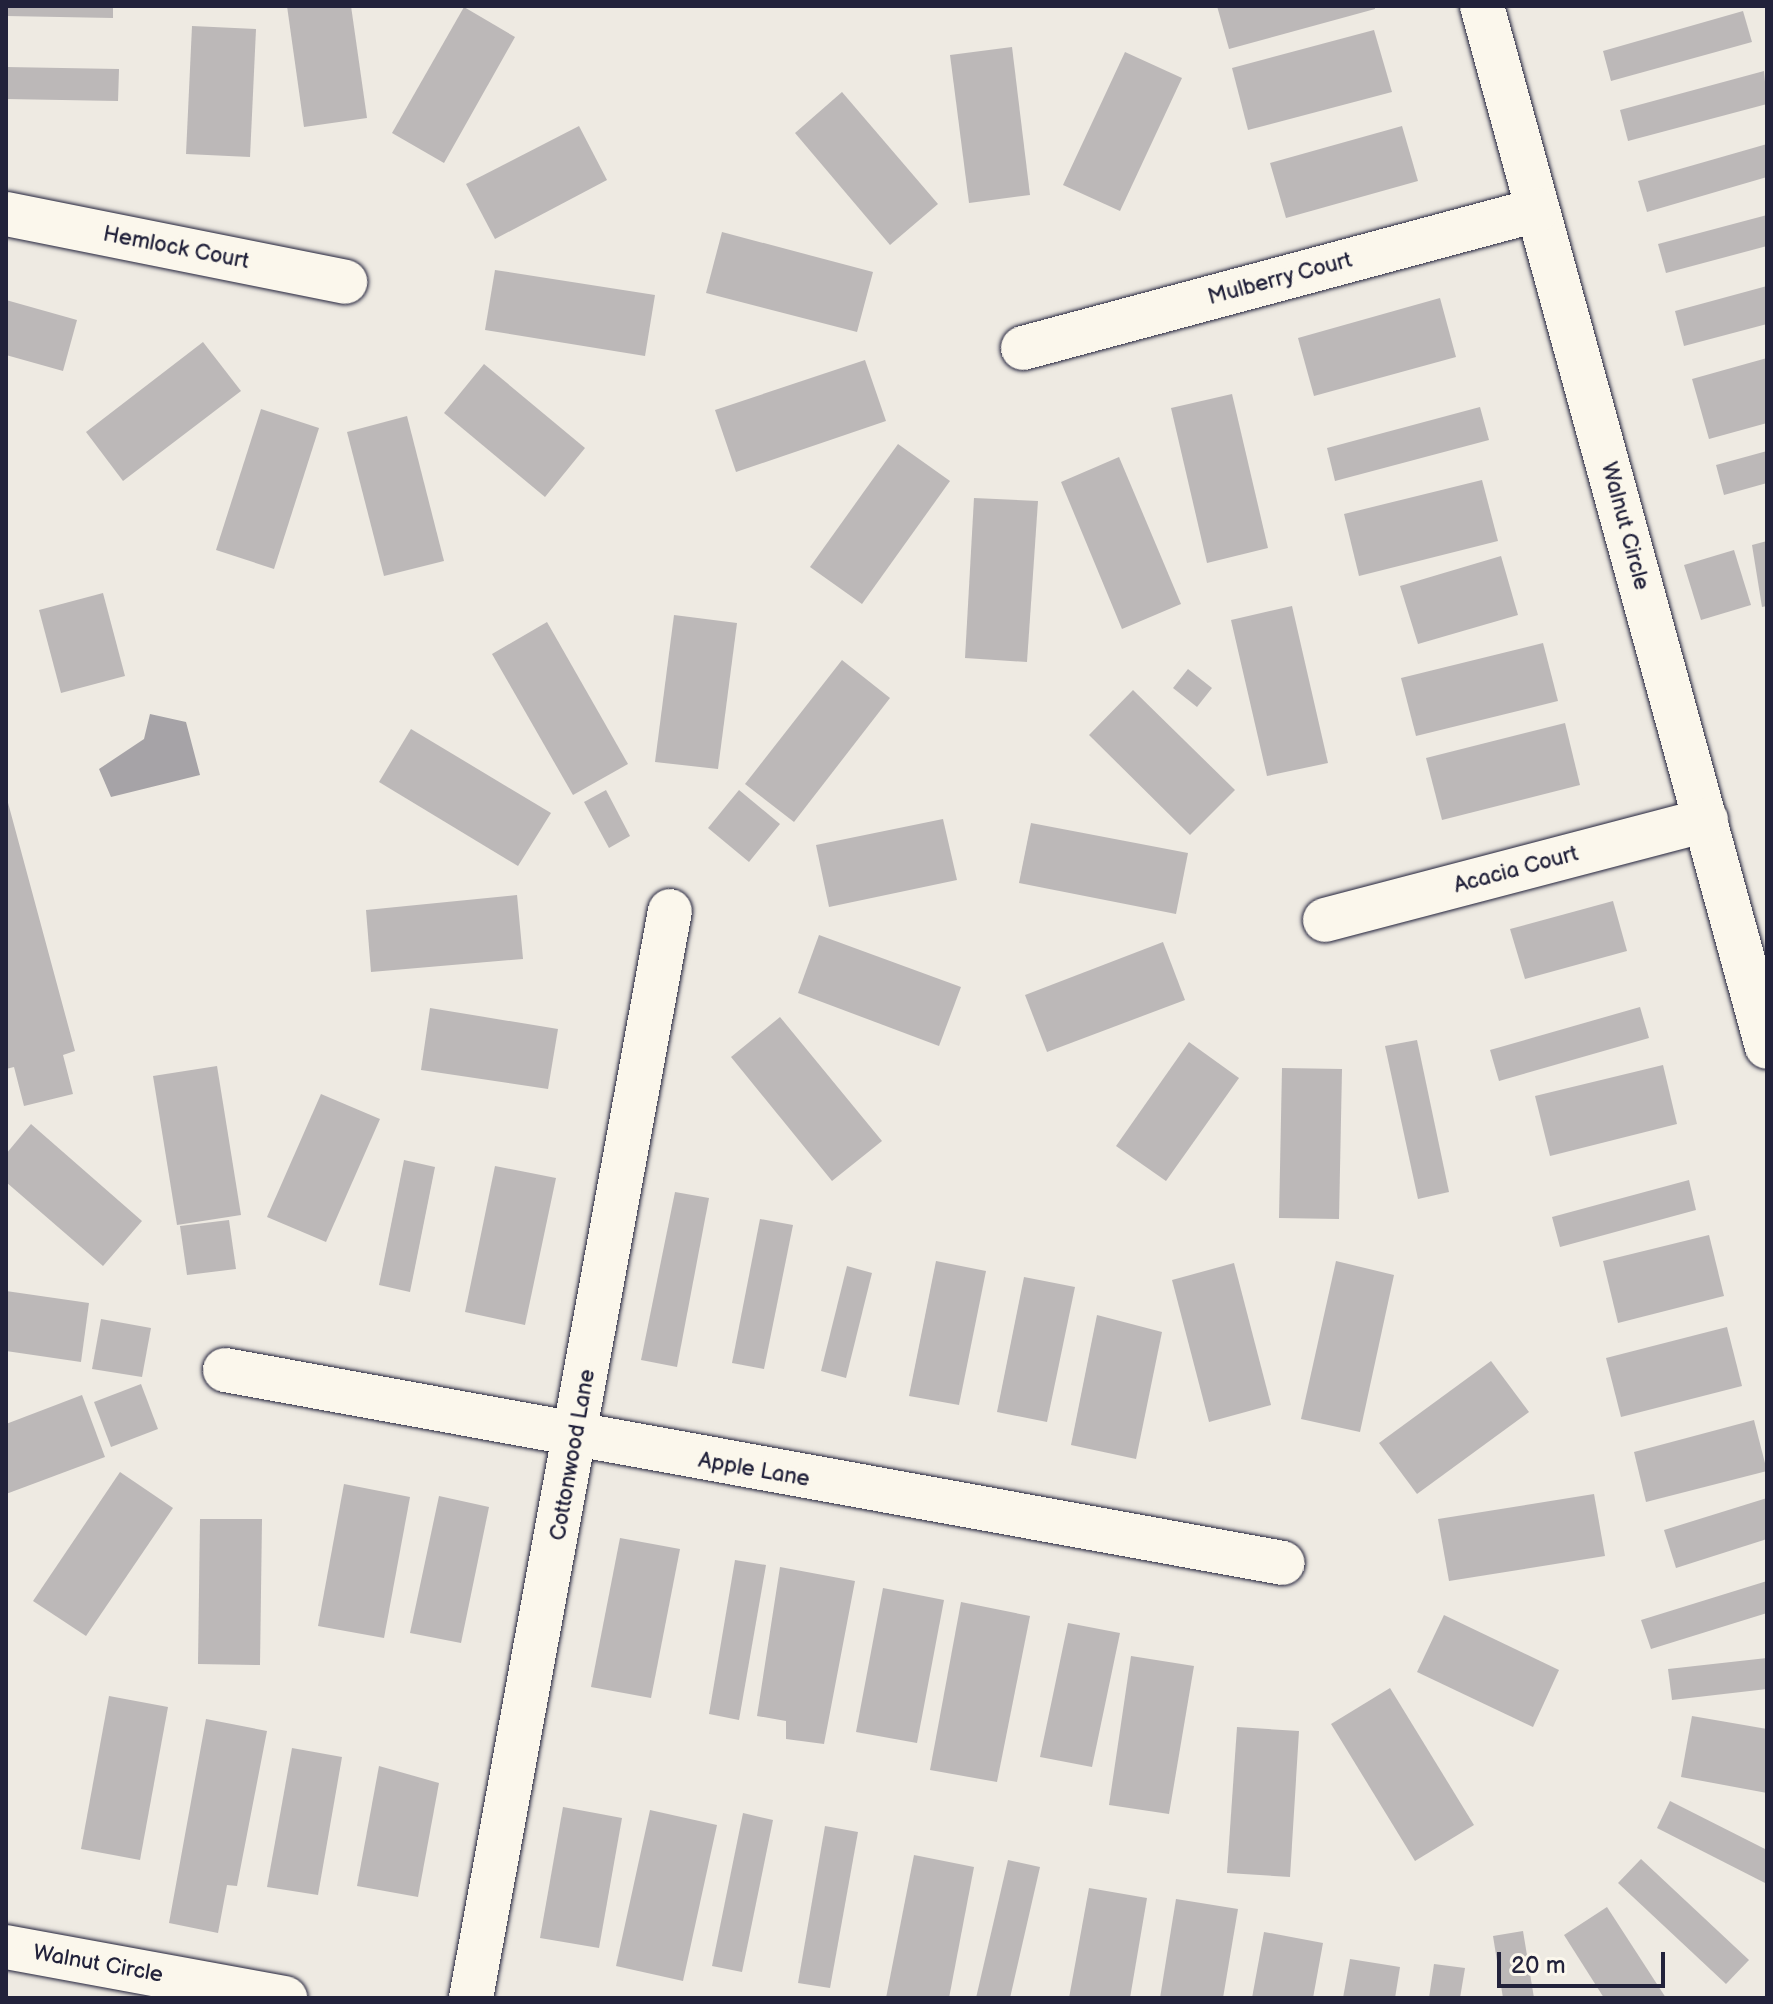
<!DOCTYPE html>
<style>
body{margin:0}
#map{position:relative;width:1773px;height:2004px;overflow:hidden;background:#eeeae2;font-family:"Balsamiq Sans",sans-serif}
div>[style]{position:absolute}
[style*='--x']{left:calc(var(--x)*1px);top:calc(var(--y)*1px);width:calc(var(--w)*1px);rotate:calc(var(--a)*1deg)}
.water>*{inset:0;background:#a6a3a7}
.building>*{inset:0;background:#bcb8b8}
.roads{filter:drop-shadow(0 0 2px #22223b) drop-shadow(0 0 2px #22223b)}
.minor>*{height:44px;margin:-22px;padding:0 22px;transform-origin:22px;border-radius:22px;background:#fbf7ec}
span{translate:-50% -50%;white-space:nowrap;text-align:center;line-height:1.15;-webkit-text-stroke:6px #fbf7ec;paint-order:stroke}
.street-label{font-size:22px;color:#22223b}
.frame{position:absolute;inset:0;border:8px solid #22223b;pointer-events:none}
.scale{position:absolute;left:1497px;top:1952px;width:168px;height:36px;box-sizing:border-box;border:4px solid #22223b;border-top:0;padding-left:10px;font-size:24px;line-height:28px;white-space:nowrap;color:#22223b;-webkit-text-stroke:6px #fbf7ec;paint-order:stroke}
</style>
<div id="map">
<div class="water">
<div style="clip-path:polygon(150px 714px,186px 722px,200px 775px,111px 797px,99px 769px,144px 739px)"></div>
</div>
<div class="building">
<div style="clip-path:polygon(6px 6px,113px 6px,113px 18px,6px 16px)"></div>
<div style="clip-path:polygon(287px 6px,351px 6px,367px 118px,304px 127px)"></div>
<div style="clip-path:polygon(1217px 6px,1375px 6px,1375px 9px,1229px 49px)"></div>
<div style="clip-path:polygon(464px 7px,515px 37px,444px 163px,392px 133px)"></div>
<div style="clip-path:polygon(1743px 11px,1752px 42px,1611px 81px,1603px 51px)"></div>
<div style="clip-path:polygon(192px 26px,256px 29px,250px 157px,186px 154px)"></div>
<div style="clip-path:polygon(1374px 30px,1392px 92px,1248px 130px,1232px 68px)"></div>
<div style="clip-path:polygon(1012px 47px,1030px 195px,969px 203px,950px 55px)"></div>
<div style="clip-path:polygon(1125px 52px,1182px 78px,1120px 211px,1063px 185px)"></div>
<div style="clip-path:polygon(6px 67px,119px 69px,118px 101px,6px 99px)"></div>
<div style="clip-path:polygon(1764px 71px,1767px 104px,1628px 141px,1620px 110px)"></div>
<div style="clip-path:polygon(842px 92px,938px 204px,890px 245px,795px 133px)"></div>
<div style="clip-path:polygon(579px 126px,607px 180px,495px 239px,466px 184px)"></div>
<div style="clip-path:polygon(1402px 126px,1418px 181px,1286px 218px,1270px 163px)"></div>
<div style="clip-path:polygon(1767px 144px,1767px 177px,1647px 212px,1638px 181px)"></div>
<div style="clip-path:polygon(1767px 215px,1767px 246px,1666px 273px,1658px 244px)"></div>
<div style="clip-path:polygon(722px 232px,873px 272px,857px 332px,706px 293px)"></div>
<div style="clip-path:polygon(495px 270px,655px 295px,645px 356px,485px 330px)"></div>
<div style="clip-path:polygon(1767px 286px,1767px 324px,1684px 346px,1675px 311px)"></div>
<div style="clip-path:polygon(1440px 298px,1456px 357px,1314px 396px,1298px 338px)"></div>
<div style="clip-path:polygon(6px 300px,77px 320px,63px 371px,6px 355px)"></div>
<div style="clip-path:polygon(203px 342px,241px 391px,123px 481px,86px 432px)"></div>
<div style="clip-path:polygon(1767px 358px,1767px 423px,1709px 439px,1692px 379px)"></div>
<div style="clip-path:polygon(865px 360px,886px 421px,736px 472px,715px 410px)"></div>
<div style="clip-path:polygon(484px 364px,585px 448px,545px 497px,444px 413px)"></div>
<div style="clip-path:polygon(1232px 394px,1268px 548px,1207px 563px,1171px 408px)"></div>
<div style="clip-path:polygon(1480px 407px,1489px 440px,1335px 481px,1327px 448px)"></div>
<div style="clip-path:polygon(261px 409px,319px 428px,274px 569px,216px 550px)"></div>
<div style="clip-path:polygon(407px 416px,444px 561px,384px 576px,347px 432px)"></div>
<div style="clip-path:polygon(898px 444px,950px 481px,862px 604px,810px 567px)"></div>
<div style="clip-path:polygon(1767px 451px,1767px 483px,1724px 495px,1716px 465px)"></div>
<div style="clip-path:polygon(1119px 457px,1181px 604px,1122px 629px,1061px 482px)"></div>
<div style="clip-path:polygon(1482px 480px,1498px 541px,1359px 576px,1344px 514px)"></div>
<div style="clip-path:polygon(974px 498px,1038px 501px,1027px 662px,965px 658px)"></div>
<div style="clip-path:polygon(1767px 541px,1767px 606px,1762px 607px,1752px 545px)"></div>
<div style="clip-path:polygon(1734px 550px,1751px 605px,1701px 620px,1684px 565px)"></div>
<div style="clip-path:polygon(1501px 556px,1518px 615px,1418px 644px,1400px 586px)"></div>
<div style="clip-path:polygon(103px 593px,125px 676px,61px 693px,39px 610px)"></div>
<div style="clip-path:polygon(1292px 606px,1328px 763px,1267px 776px,1231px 620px)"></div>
<div style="clip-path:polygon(674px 615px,737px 623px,718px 769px,655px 762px)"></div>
<div style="clip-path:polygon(547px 622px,628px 764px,573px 795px,492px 654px)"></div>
<div style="clip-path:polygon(1543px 643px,1558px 701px,1416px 736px,1401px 678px)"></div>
<div style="clip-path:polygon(842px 660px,890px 698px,794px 822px,745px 784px)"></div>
<div style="clip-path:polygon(1188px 669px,1212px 688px,1197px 707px,1173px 688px)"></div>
<div style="clip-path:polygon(1133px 690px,1235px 790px,1190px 835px,1089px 735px)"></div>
<div style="clip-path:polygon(1565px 723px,1580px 785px,1442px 820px,1426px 758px)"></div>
<div style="clip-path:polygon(411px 729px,551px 813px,518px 866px,379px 782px)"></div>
<div style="clip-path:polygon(606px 790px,630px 836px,609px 848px,584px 802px)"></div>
<div style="clip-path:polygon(739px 790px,780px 824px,749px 862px,708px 828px)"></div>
<div style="clip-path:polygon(7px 799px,75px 1051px,63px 1055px,73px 1094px,24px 1106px,14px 1067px,6px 1069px)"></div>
<div style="clip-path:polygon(943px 819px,957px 880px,829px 907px,816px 845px)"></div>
<div style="clip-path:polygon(1031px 823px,1188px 853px,1176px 914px,1019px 883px)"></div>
<div style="clip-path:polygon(517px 895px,523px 959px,371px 972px,366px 910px)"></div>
<div style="clip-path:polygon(1613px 901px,1627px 951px,1525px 979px,1510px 929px)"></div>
<div style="clip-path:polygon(819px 935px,961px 987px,939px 1046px,798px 993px)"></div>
<div style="clip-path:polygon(1163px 942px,1185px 1000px,1047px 1052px,1025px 995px)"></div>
<div style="clip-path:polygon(1640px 1007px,1649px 1038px,1499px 1081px,1490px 1050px)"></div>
<div style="clip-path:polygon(430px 1008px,558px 1029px,548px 1089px,421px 1070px)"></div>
<div style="clip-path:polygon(780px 1017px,882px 1141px,832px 1181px,731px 1057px)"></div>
<div style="clip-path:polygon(1417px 1040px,1449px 1192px,1418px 1199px,1385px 1046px)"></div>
<div style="clip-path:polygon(1189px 1042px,1239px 1078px,1166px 1181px,1116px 1146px)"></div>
<div style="clip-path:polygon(1663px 1065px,1677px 1124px,1550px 1156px,1535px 1096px)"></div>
<div style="clip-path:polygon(217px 1066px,241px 1215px,177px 1225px,153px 1076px)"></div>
<div style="clip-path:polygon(1282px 1068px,1342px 1069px,1339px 1219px,1279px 1218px)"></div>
<div style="clip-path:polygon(321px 1094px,380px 1119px,326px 1242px,267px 1217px)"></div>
<div style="clip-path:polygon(31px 1124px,142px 1221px,103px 1266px,6px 1182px,6px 1154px)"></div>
<div style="clip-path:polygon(404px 1160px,435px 1167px,410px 1292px,379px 1285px)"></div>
<div style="clip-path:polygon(495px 1166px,556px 1178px,525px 1325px,465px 1312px)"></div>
<div style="clip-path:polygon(1689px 1180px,1696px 1210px,1560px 1247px,1552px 1217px)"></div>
<div style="clip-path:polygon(675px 1192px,709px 1198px,677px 1367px,641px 1360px)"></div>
<div style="clip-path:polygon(760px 1219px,793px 1225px,764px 1369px,732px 1363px)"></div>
<div style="clip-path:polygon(229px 1220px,236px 1269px,187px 1275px,180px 1226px)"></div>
<div style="clip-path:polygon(1709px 1235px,1724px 1296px,1618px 1323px,1603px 1261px)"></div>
<div style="clip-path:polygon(936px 1261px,986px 1271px,959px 1405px,909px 1396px)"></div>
<div style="clip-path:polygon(1336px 1261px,1394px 1275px,1360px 1432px,1301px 1419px)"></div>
<div style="clip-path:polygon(1234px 1263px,1271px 1405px,1209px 1422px,1172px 1280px)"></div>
<div style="clip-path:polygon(847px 1266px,872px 1273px,846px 1378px,821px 1371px)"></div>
<div style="clip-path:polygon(1024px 1277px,1075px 1287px,1047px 1422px,997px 1412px)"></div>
<div style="clip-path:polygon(6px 1291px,89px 1303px,81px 1362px,6px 1351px)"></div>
<div style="clip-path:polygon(1097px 1315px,1162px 1332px,1136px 1459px,1071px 1445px)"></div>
<div style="clip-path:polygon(101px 1319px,151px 1328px,142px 1377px,92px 1369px)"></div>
<div style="clip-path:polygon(1727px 1327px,1742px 1386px,1621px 1417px,1606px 1358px)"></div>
<div style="clip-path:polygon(1491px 1361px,1529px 1412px,1417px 1494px,1379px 1443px)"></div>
<div style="clip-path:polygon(141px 1384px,158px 1429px,111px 1447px,94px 1402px)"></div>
<div style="clip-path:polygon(82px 1395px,105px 1457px,6px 1494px,6px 1424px)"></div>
<div style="clip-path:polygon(1754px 1420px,1767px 1471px,1646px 1502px,1634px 1452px)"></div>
<div style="clip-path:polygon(120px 1472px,173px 1508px,86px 1636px,33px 1601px)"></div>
<div style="clip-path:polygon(344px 1484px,410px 1497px,384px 1638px,318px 1626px)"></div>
<div style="clip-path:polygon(1594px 1494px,1605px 1556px,1449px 1581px,1438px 1519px)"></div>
<div style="clip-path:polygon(439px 1496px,489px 1507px,461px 1643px,410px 1633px)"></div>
<div style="clip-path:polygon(1767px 1498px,1767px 1539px,1676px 1568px,1664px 1530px)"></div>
<div style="clip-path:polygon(200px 1519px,262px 1519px,260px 1665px,198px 1664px)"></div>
<div style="clip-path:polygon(620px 1538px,680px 1549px,651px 1698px,591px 1687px)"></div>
<div style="clip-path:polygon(735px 1560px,766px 1565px,739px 1720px,709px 1714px)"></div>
<div style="clip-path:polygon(780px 1567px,855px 1581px,824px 1744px,786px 1739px,786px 1721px,757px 1716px)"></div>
<div style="clip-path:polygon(1767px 1581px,1767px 1613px,1651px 1649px,1641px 1620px)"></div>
<div style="clip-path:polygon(883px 1588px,944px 1600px,917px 1743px,856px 1732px)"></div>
<div style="clip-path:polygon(961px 1602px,1030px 1616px,997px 1782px,930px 1770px)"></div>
<div style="clip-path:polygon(1444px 1615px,1559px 1670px,1533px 1727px,1417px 1672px)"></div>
<div style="clip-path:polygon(1068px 1623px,1120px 1633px,1092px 1767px,1040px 1757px)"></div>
<div style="clip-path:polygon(1131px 1656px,1194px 1666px,1169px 1814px,1109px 1805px)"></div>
<div style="clip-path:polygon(1767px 1658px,1767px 1689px,1672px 1700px,1668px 1669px)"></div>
<div style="clip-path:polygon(1390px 1688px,1474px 1825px,1415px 1861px,1331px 1724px)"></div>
<div style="clip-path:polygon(109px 1696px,168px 1707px,140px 1860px,81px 1849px)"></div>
<div style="clip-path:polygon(1692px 1716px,1767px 1729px,1767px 1793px,1681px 1777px)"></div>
<div style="clip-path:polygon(206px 1719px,267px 1731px,237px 1886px,227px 1885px,218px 1933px,169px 1923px)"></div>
<div style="clip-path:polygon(1237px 1727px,1299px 1731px,1290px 1877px,1227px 1873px)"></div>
<div style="clip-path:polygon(292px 1748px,342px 1757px,318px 1895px,267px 1887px)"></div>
<div style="clip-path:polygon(379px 1766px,439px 1783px,418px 1897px,357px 1886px)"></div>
<div style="clip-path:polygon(1670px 1801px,1767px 1850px,1767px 1884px,1657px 1828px)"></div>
<div style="clip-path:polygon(563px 1807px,622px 1818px,599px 1948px,540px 1938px)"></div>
<div style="clip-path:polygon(650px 1810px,717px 1825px,683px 1981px,616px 1966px)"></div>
<div style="clip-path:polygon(743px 1813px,773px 1820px,742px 1972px,712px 1966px)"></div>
<div style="clip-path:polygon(825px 1826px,858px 1832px,830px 1988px,798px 1983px)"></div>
<div style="clip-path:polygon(914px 1855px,974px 1867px,949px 1998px,886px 1998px)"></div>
<div style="clip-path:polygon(1641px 1859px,1749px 1960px,1726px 1984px,1618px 1883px)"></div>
<div style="clip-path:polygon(1008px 1860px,1040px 1867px,1010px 1998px,976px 1998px)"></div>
<div style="clip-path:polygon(1089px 1888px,1147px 1898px,1130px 1998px,1069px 1998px)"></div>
<div style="clip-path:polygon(1176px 1899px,1238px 1909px,1223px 1998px,1160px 1998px)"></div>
<div style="clip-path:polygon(1607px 1907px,1666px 1998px,1604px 1998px,1564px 1935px)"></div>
<div style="clip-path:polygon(1523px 1931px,1534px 1998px,1503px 1998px,1493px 1936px)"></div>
<div style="clip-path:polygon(1264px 1932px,1323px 1943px,1313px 1998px,1252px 1998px)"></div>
<div style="clip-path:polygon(1350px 1959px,1400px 1967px,1395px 1998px,1343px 1998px)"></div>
<div style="clip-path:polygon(1434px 1964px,1465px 1968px,1460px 1998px,1429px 1998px)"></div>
</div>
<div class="roads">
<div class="minor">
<div style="--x:1482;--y:6;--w:1079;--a:74.69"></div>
<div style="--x:6;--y:214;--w:346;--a:11.3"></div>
<div style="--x:1023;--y:348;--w:532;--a:-15.03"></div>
<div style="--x:1325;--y:920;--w:394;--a:-14.7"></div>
<div style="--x:225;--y:1370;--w:1075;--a:10.34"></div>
<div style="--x:6;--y:1947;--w:284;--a:10.4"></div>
<div style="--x:471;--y:1998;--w:1105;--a:-79.63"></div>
</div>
</div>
<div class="street-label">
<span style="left:176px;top:248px;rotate:11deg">Hemlock Court</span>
<span style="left:1280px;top:279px;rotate:-15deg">Mulberry Court</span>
<span style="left:1625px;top:526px;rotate:75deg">Walnut Circle</span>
<span style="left:1516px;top:870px;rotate:-15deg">Acacia Court</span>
<span style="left:573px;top:1455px;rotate:-80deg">Cottonwood Lane</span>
<span style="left:754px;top:1470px;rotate:10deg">Apple Lane</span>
<span style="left:98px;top:1964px;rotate:10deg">Walnut Circle</span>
</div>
<div class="frame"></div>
<div class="scale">20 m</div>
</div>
